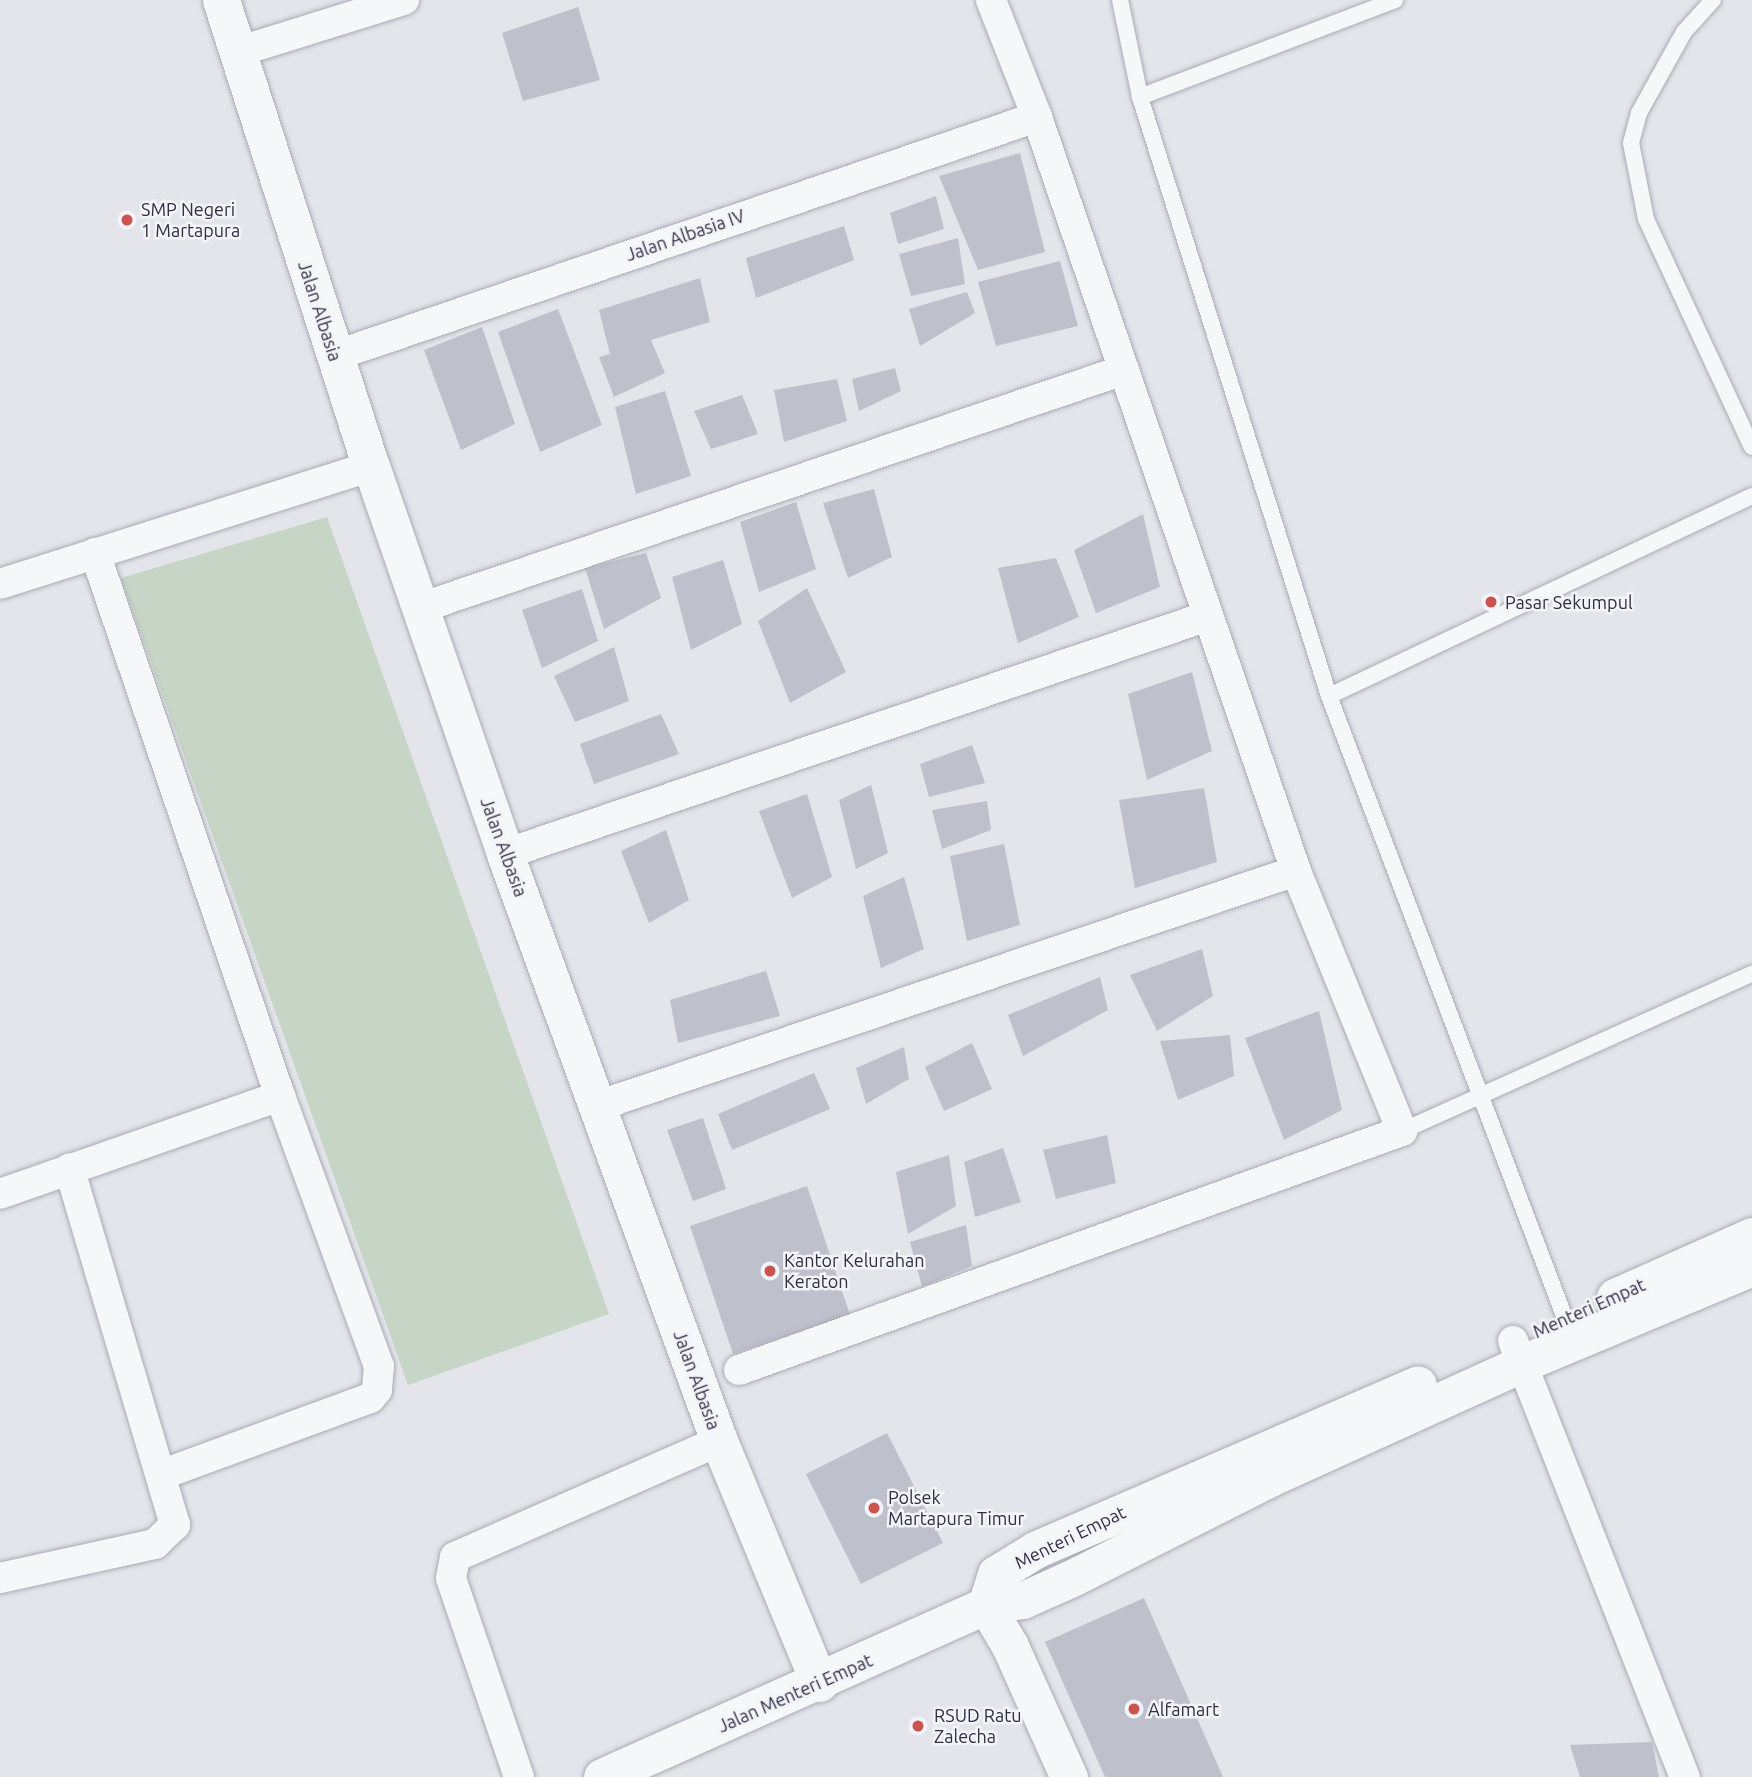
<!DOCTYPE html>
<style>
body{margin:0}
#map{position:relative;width:1752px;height:1777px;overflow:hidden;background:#e4e5eb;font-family:Ubuntu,sans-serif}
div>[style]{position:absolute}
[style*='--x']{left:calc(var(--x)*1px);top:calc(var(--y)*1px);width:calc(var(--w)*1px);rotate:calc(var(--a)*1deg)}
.green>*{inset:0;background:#c6d5c5}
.building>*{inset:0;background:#bec0cb}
.roads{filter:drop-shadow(0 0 2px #a9abb5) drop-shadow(0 0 2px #a9abb5)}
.service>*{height:16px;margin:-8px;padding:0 8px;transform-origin:8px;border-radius:8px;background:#f6f7f9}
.minor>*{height:30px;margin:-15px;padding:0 15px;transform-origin:15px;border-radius:15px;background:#f6f7f9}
.tertiary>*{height:37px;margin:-18.5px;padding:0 18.5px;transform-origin:18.5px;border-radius:18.5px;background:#f6f7f9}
.dots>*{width:19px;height:19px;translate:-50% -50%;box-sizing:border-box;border:4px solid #f3f4f8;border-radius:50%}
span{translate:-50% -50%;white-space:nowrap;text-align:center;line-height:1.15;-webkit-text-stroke:5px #f3f4f8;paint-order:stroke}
.poi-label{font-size:18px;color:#2c3043}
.left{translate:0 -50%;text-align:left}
.street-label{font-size:18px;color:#2c3043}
</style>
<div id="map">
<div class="green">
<div style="clip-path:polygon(327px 517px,609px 1314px,408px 1385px,121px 578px)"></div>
</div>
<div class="building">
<div style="clip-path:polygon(578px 7px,600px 80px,523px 101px,502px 33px)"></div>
<div style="clip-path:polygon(1020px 153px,1045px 252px,978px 270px,939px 176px)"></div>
<div style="clip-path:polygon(936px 196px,944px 229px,898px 244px,890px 213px)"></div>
<div style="clip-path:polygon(844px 226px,854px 260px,756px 298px,746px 258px)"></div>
<div style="clip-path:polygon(958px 238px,965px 284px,911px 296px,899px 254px)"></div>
<div style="clip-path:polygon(1060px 261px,1078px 326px,996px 346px,978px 282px)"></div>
<div style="clip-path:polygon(700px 278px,710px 322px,651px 340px,665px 373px,614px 397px,599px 357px,610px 354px,599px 310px)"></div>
<div style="clip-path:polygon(967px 292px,975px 313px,920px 346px,909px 309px)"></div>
<div style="clip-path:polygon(558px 309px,602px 425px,540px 452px,498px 332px)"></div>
<div style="clip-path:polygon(482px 327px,515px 424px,461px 450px,424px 350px)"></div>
<div style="clip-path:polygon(895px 368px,901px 391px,859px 411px,852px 379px)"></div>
<div style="clip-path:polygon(837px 379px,847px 421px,784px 442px,774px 390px)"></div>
<div style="clip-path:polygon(665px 391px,691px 476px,636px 494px,615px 407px)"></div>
<div style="clip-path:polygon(742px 395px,758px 434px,711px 449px,694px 411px)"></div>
<div style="clip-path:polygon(874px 489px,892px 557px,848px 578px,823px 503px)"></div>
<div style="clip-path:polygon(796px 502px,816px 569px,759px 592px,740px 522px)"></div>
<div style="clip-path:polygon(1143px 514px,1160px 587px,1096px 613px,1074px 550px)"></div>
<div style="clip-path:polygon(646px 553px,661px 598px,604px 629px,585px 568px)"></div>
<div style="clip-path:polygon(1056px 558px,1079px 617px,1018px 643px,998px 568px)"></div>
<div style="clip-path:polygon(723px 560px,742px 624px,691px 650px,672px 577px)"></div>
<div style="clip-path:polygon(807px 588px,846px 672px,790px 703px,758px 621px)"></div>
<div style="clip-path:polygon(582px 589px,598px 641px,542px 668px,522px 610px)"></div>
<div style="clip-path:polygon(614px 647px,629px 701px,575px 722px,554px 676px)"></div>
<div style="clip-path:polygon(1192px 672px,1212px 751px,1147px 780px,1128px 694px)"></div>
<div style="clip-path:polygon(661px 714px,679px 754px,594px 784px,580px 744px)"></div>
<div style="clip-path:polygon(972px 745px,985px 783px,929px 797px,920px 764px)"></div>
<div style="clip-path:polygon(871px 785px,888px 853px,856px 869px,839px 800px)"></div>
<div style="clip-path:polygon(1204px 788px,1217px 862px,1135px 888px,1119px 800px)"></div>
<div style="clip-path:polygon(807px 794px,832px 877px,792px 898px,759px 811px)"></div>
<div style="clip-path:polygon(987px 801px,991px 830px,942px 849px,932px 810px)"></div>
<div style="clip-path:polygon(666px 830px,689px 900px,649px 923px,621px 851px)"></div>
<div style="clip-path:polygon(1004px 844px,1020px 925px,967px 941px,950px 856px)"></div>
<div style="clip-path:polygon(904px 877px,924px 949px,881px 968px,863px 896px)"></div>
<div style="clip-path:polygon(1202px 949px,1213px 996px,1157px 1031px,1130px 975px)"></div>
<div style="clip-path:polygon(766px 971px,780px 1016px,678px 1043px,670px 1000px)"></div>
<div style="clip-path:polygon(1100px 977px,1108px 1010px,1023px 1056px,1008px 1015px)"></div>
<div style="clip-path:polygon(1319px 1011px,1342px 1110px,1284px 1140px,1245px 1038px)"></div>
<div style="clip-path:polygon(1230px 1035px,1234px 1076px,1178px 1100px,1160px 1041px)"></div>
<div style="clip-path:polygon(972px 1043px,992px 1089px,944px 1111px,925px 1067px)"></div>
<div style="clip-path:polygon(904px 1047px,909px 1079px,866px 1104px,856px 1068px)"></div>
<div style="clip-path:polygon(814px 1073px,830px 1109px,732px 1150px,718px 1114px)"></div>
<div style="clip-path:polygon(703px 1118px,726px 1189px,693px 1201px,667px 1130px)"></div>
<div style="clip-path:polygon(1107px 1135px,1116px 1183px,1056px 1199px,1043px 1150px)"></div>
<div style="clip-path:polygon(1003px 1148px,1021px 1202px,975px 1217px,964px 1162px)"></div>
<div style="clip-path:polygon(949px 1155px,956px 1206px,908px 1234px,896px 1172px)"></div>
<div style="clip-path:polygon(807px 1186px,850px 1315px,733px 1354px,690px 1226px)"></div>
<div style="clip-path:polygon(966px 1225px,972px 1266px,922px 1287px,910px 1242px)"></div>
<div style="clip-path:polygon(887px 1433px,943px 1543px,861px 1584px,806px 1474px)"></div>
<div style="clip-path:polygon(1144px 1598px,1223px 1777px,1105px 1777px,1045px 1642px)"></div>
<div style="clip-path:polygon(1652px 1742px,1659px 1777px,1580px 1777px,1570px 1745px)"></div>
</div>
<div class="roads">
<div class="service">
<div style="--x:1120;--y:0;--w:99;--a:78.3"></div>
<div style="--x:1140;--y:97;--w:628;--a:72.49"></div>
<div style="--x:1329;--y:696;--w:691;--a:69.23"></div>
<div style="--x:1713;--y:0;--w:43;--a:132.2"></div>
<div style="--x:1684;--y:32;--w:93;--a:119.1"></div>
<div style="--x:1639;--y:113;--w:31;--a:105"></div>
<div style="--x:1631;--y:143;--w:77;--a:78.8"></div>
<div style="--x:1646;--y:219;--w:251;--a:65.1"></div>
<div style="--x:1140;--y:97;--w:273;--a:-20.8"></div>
<div style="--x:1329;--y:696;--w:468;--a:-25.3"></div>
<div style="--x:1402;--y:1131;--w:384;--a:-24.2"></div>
</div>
<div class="minor">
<div style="--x:237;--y:52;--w:175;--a:-17.3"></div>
<div style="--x:334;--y:356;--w:743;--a:-18.78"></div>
<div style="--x:95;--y:553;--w:574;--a:71.19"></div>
<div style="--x:280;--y:1096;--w:288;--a:69.9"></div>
<div style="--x:379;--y:1366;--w:24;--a:95"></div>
<div style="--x:377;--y:1390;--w:11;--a:131"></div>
<div style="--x:370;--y:1398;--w:223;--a:159.8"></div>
<div style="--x:0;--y:584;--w:389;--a:-17.6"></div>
<div style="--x:420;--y:608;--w:743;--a:-18.68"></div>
<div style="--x:505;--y:854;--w:739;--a:-18.7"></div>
<div style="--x:599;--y:1110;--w:22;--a:-30"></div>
<div style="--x:618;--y:1099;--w:715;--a:-18.59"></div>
<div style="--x:0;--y:1194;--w:297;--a:-19.3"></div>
<div style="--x:1513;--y:1341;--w:469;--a:68.5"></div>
<div style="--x:739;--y:1370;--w:705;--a:-19.82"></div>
<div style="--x:1402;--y:1131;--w:281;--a:-112.2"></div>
<div style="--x:1296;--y:871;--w:797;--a:-108.96"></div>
<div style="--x:1037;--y:117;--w:126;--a:-111.5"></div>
<div style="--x:0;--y:1578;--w:159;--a:-12.4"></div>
<div style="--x:155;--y:1544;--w:28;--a:-44"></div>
<div style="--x:175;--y:1525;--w:372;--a:-106.5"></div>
<div style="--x:519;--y:1777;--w:210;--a:-108.9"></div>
<div style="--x:451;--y:1578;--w:21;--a:-79"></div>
<div style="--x:455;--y:1557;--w:288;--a:-23.7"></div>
</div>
<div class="tertiary">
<div style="--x:221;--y:0;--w:490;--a:72.2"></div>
<div style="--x:371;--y:466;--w:410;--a:70.9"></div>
<div style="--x:505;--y:854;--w:625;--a:69.97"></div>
<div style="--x:719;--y:1441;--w:262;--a:67.5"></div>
<div style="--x:1615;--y:1297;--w:150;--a:-24"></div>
<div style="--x:986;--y:1605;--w:33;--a:-72"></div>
<div style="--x:996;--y:1574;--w:46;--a:-31.6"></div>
<div style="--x:1035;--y:1550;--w:417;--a:-23.4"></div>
<div style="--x:986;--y:1605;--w:48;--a:59.7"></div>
<div style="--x:1010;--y:1646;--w:144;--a:65.8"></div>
<div style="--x:602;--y:1777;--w:421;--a:-24.1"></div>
<div style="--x:986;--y:1605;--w:37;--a:-8"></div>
<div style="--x:1023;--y:1600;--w:54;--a:-24.2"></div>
<div style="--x:1072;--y:1578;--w:222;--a:-26.8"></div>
<div style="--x:1270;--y:1478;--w:278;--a:-24.4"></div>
<div style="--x:1523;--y:1363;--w:248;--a:-22.7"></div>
</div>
</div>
<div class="dots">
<div style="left:127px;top:220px;background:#cb544e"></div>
<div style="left:1491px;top:602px;background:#cb544e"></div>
<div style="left:770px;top:1271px;background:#cb544e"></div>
<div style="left:874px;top:1508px;background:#cb544e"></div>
<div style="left:1134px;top:1709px;background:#cb544e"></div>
<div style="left:918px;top:1726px;background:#cb544e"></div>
</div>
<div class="poi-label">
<span class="left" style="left:141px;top:220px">SMP Negeri<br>1 Martapura</span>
<span class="left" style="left:1505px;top:602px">Pasar Sekumpul</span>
<span class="left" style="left:784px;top:1271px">Kantor Kelurahan<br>Keraton</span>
<span class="left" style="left:888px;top:1508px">Polsek<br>Martapura Timur</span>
<span class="left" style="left:1148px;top:1709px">Alfamart</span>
<span class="left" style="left:934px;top:1726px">RSUD Ratu<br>Zalecha</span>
</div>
<div class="street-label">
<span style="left:685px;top:235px;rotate:-19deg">Jalan Albasia IV</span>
<span style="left:320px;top:311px;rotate:72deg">Jalan Albasia</span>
<span style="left:504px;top:847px;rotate:70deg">Jalan Albasia</span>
<span style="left:1589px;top:1308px;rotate:-24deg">Menteri Empat</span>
<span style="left:697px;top:1380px;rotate:70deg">Jalan Albasia</span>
<span style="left:1070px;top:1537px;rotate:-26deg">Menteri Empat</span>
<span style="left:795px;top:1693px;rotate:-24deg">Jalan Menteri Empat</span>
</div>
</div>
